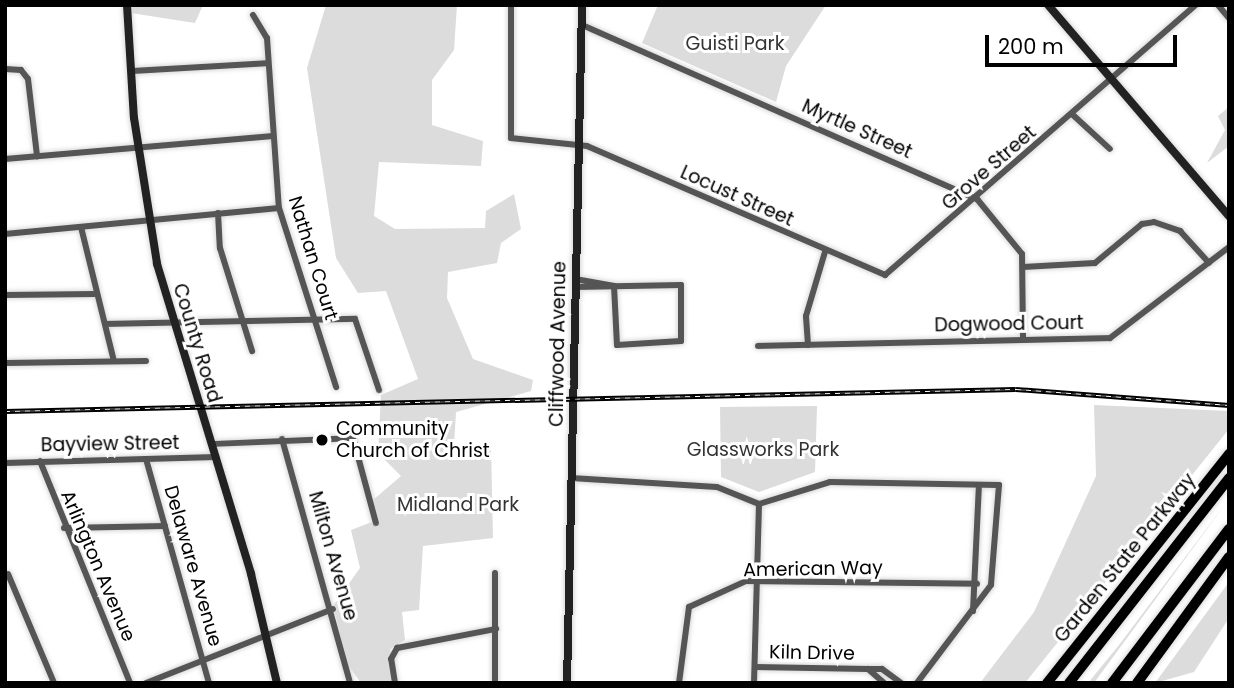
<!DOCTYPE html>
<style>
body{margin:0}
#map{position:relative;width:1234px;height:688px;overflow:hidden;background:#fff;font-family:Poppins,sans-serif}
div>[style]{position:absolute}
[style*='--x']{left:calc(var(--x)*1px);top:calc(var(--y)*1px);width:calc(var(--w)*1px);rotate:calc(var(--a)*1deg)}
.green>*{inset:0;background:#dcdcdc}
.roads{filter:drop-shadow(0 0 2px #dbdbdb) drop-shadow(0 0 2px #dbdbdb)}
.street>*{height:6px;margin:-3px;padding:0 3px;transform-origin:3px;border-radius:3px;background:#555}
.secondary>*{height:8px;margin:-4px;padding:0 4px;transform-origin:4px;border-radius:4px;background:#222}
.highway>*{height:10px;margin:-5px;padding:0 5px;transform-origin:5px;border-radius:5px;background:#000}
.rail>*{height:4.5px;margin-top:-2.25px;transform-origin:0;background:repeating-linear-gradient(90deg,#fff 0 5px,#000 0 10px);box-sizing:border-box;border-block:2px solid #000}
.dots>*{width:19px;height:19px;translate:-50% -50%;box-sizing:border-box;border:4px solid #fff;border-radius:50%}
span{translate:-50% -50%;white-space:nowrap;text-align:center;line-height:1.15;-webkit-text-stroke:6px #fff;paint-order:stroke}
.park-label{font-size:19px;color:#333}
.street-label{font-size:19px;color:#000}
.poi-label{font-size:19px;color:#000}
.left{translate:0 -50%;text-align:left}
.frame{position:absolute;inset:0;border:7px solid #000;pointer-events:none}
.scale{position:absolute;left:985px;top:35px;width:192px;height:32px;box-sizing:border-box;border:4px solid #000;border-top:0;padding-left:9px;font-size:21px;line-height:24px;white-space:nowrap;color:#000;-webkit-text-stroke:5px #fff;paint-order:stroke}
</style>
<div id="map">
<div class="green">
<div style="clip-path:polygon(125px 5px,203px 5px,195px 23px,131px 13px)"></div>
<div style="clip-path:polygon(326px 5px,457px 5px,454px 50px,432px 80px,432px 125px,483px 141px,481px 166px,379px 162px,374px 216px,395px 229px,485px 228px,486px 211px,514px 194px,521px 229px,501px 243px,497px 263px,448px 272px,447px 298px,473px 359px,533px 380px,531px 391px,456px 412px,454px 446px,491px 445px,493px 538px,423px 546px,419px 610px,402px 612px,405px 640px,390px 649px,397px 683px,361px 683px,348px 665px,333px 606px,360px 568px,351px 530px,377px 520px,373px 500px,401px 476px,378px 453px,381px 395px,418px 379px,386px 291px,358px 293px,336px 258px,307px 68px)"></div>
<div style="clip-path:polygon(658px 5px,826px 5px,786px 66px,776px 102px,642px 43px)"></div>
<div style="clip-path:polygon(1229px 107px,1229px 146px,1207px 163px,1225px 130px,1218px 116px)"></div>
<div style="clip-path:polygon(1094px 405px,1229px 411px,1229px 429px,1025px 683px,980px 683px,1034px 612px,1096px 476px)"></div>
<div style="clip-path:polygon(817px 406px,815px 472px,759px 492px,721px 477px,720px 407px)"></div>
<div style="clip-path:polygon(1229px 499px,1094px 683px,1088px 683px,1119px 645px)"></div>
<div style="clip-path:polygon(1229px 582px,1229px 618px,1194px 672px,1155px 683px)"></div>
</div>
<div class="roads">
<div class="street">
<div style="--x:511;--y:5;--w:133;--a:90"></div>
<div style="--x:511;--y:138;--w:76;--a:6"></div>
<div style="--x:587;--y:146;--w:325;--a:23.4"></div>
<div style="--x:885;--y:275;--w:412;--a:-41"></div>
<div style="--x:1218;--y:5;--w:17;--a:50"></div>
<div style="--x:253;--y:15;--w:27;--a:59"></div>
<div style="--x:267;--y:38;--w:170;--a:86"></div>
<div style="--x:279;--y:208;--w:188;--a:72.3"></div>
<div style="--x:582;--y:25;--w:432;--a:23.8"></div>
<div style="--x:977;--y:199;--w:71;--a:50.7"></div>
<div style="--x:1022;--y:254;--w:85;--a:89.3"></div>
<div style="--x:5;--y:69;--w:16;--a:4"></div>
<div style="--x:21;--y:70;--w:11;--a:52"></div>
<div style="--x:28;--y:79;--w:78;--a:83.3"></div>
<div style="--x:131;--y:71;--w:137;--a:-3.3"></div>
<div style="--x:1073;--y:115;--w:50;--a:42.6"></div>
<div style="--x:5;--y:159;--w:269;--a:-4.9"></div>
<div style="--x:218;--y:213;--w:35;--a:87"></div>
<div style="--x:220;--y:248;--w:108;--a:72.7"></div>
<div style="--x:81;--y:227;--w:138;--a:76.2"></div>
<div style="--x:5;--y:234;--w:275;--a:-5.4"></div>
<div style="--x:1023;--y:267;--w:72;--a:-3.2"></div>
<div style="--x:1095;--y:263;--w:61;--a:-39.7"></div>
<div style="--x:1142;--y:224;--w:12;--a:-9"></div>
<div style="--x:1154;--y:222;--w:28;--a:19"></div>
<div style="--x:1180;--y:231;--w:43;--a:47.8"></div>
<div style="--x:575;--y:279;--w:40;--a:10"></div>
<div style="--x:575;--y:287;--w:106;--a:-1.1"></div>
<div style="--x:681;--y:285;--w:56;--a:90"></div>
<div style="--x:681;--y:341;--w:64;--a:176.4"></div>
<div style="--x:617;--y:345;--w:59;--a:-92.9"></div>
<div style="--x:5;--y:295;--w:90;--a:-0.6"></div>
<div style="--x:106;--y:324;--w:249;--a:-1.2"></div>
<div style="--x:355;--y:319;--w:75;--a:71.3"></div>
<div style="--x:808;--y:345;--w:29;--a:-94"></div>
<div style="--x:806;--y:316;--w:67;--a:-73.5"></div>
<div style="--x:758;--y:346;--w:352;--a:-1.3"></div>
<div style="--x:1110;--y:338;--w:150;--a:-37.4"></div>
<div style="--x:5;--y:363;--w:141;--a:-0.8"></div>
<div style="--x:282;--y:439;--w:253;--a:74.4"></div>
<div style="--x:212;--y:444;--w:141;--a:-2.4"></div>
<div style="--x:353;--y:438;--w:88;--a:74.9"></div>
<div style="--x:146;--y:459;--w:233;--a:74.3"></div>
<div style="--x:40;--y:461;--w:240;--a:67.9"></div>
<div style="--x:5;--y:463;--w:211;--a:-1.6"></div>
<div style="--x:571;--y:478;--w:146;--a:3.5"></div>
<div style="--x:717;--y:487;--w:45;--a:22"></div>
<div style="--x:759;--y:504;--w:74;--a:-17.2"></div>
<div style="--x:830;--y:482;--w:169;--a:1"></div>
<div style="--x:999;--y:485;--w:100;--a:94.6"></div>
<div style="--x:991;--y:585;--w:123;--a:127.1"></div>
<div style="--x:64;--y:528;--w:101;--a:-1.1"></div>
<div style="--x:495;--y:573;--w:110;--a:90"></div>
<div style="--x:8;--y:574;--w:118;--a:67.1"></div>
<div style="--x:973;--y:611;--w:126;--a:-87.3"></div>
<div style="--x:755;--y:667;--w:113;--a:1"></div>
<div style="--x:868;--y:669;--w:21;--a:41"></div>
<div style="--x:868;--y:669;--w:14;--a:0"></div>
<div style="--x:882;--y:669;--w:24;--a:36"></div>
<div style="--x:146;--y:683;--w:201;--a:-21.6"></div>
<div style="--x:395;--y:683;--w:24;--a:-99"></div>
<div style="--x:391;--y:659;--w:13;--a:-61"></div>
<div style="--x:397;--y:648;--w:101;--a:-10.9"></div>
<div style="--x:679;--y:683;--w:77;--a:-82.5"></div>
<div style="--x:689;--y:607;--w:63;--a:-24.5"></div>
<div style="--x:746;--y:581;--w:231;--a:0.7"></div>
<div style="--x:754;--y:683;--w:179;--a:-88.4"></div>
</div>
<div class="secondary">
<div style="--x:127;--y:5;--w:113;--a:86.5"></div>
<div style="--x:134;--y:118;--w:148;--a:81"></div>
<div style="--x:157;--y:264;--w:324;--a:73.1"></div>
<div style="--x:251;--y:574;--w:112;--a:76.6"></div>
<div style="--x:1048;--y:5;--w:278;--a:49.4"></div>
<div style="--x:567;--y:683;--w:678;--a:-88.73"></div>
</div>
<div class="highway">
<div style="--x:1047;--y:683;--w:293;--a:-51.5"></div>
<div style="--x:1069;--y:683;--w:260;--a:-52"></div>
<div style="--x:1112;--y:683;--w:193;--a:-52.8"></div>
<div style="--x:1137;--y:683;--w:156;--a:-53.9"></div>
</div>
</div>
<div class="rail">
<div style="--x:5;--y:411;--w:1011;--a:-1.25"></div>
<div style="--x:1016;--y:389;--w:214;--a:4.3"></div>
</div>
<div class="dots">
<div style="left:322px;top:440px;background:#000"></div>
</div>
<div class="park-label">
<span style="left:735px;top:44px">Guisti Park</span>
<span style="left:763px;top:450px">Glassworks Park</span>
<span style="left:458px;top:505px">Midland Park</span>
</div>
<div class="street-label">
<span style="left:857px;top:129px;rotate:24deg">Myrtle Street</span>
<span style="left:989px;top:168px;rotate:-41deg">Grove Street</span>
<span style="left:737px;top:196px;rotate:24deg">Locust Street</span>
<span style="left:313px;top:258px;rotate:73deg">Nathan Court</span>
<span style="left:1009px;top:324px;rotate:-1deg">Dogwood Court</span>
<span style="left:197px;top:343px;rotate:73deg">County Road</span>
<span style="left:558px;top:344px;rotate:-89deg">Cliffwood Avenue</span>
<span style="left:110px;top:444px;rotate:-1deg">Bayview Street</span>
<span style="left:333px;top:556px;rotate:74deg">Milton Avenue</span>
<span style="left:1125px;top:558px;rotate:-51deg">Garden State Parkway</span>
<span style="left:98px;top:566px;rotate:67deg">Arlington Avenue</span>
<span style="left:193px;top:566px;rotate:74deg">Delaware Avenue</span>
<span style="left:813px;top:569px;rotate:-1deg">American Way</span>
<span style="left:812px;top:653px;rotate:1deg">Kiln Drive</span>
</div>
<div class="poi-label">
<span class="left" style="left:336px;top:440px">Community<br>Church of Christ</span>
</div>
<div class="frame"></div>
<div class="scale">200 m</div>
</div>
